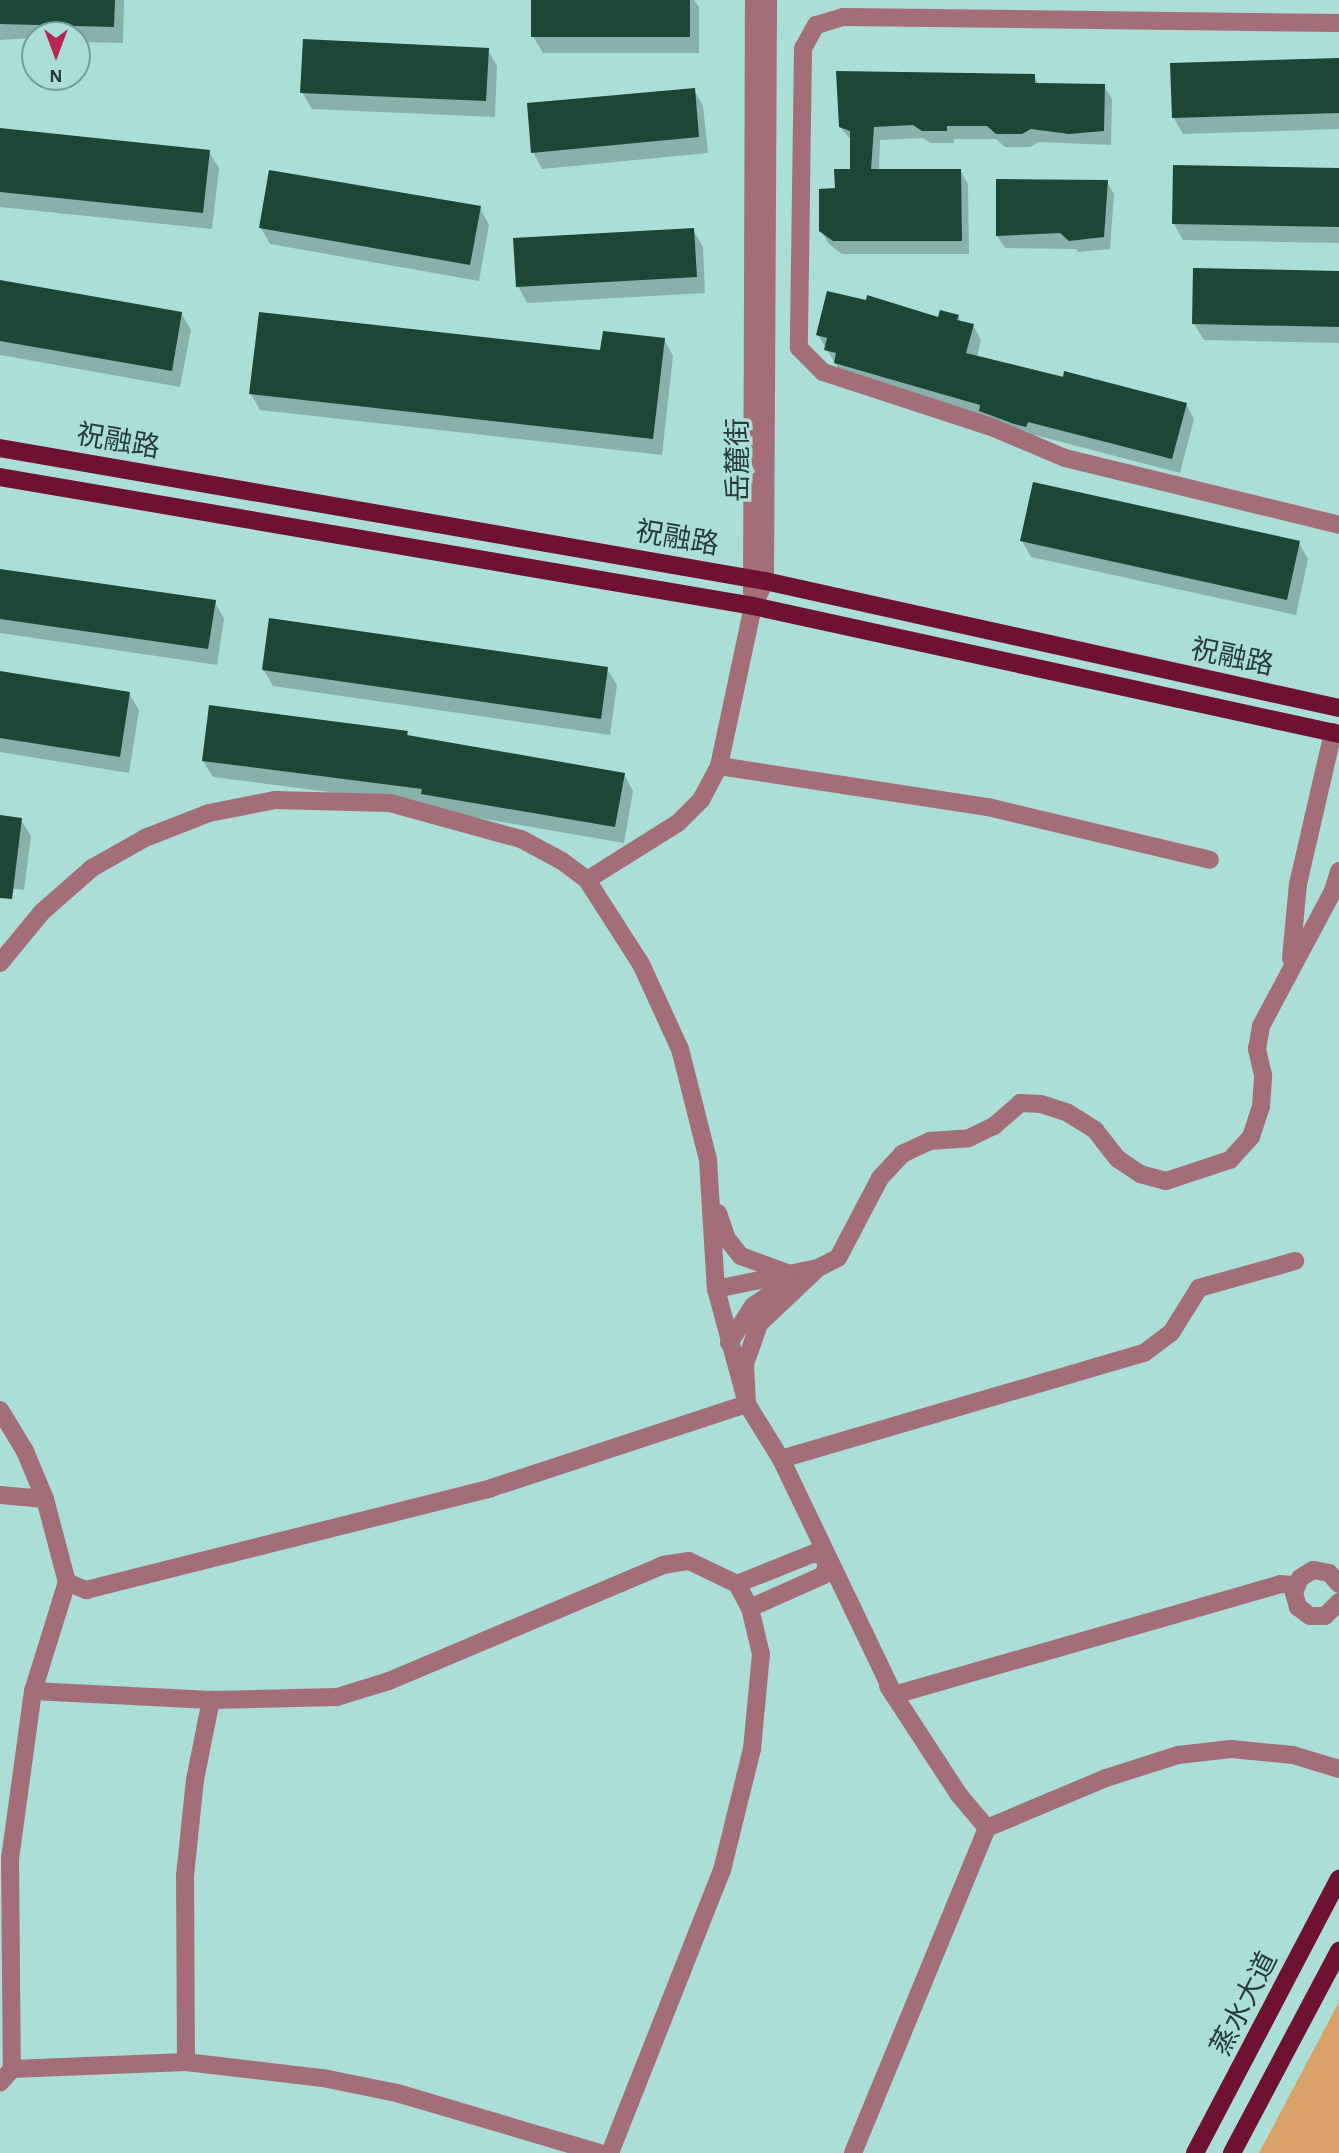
<!DOCTYPE html>
<meta charset="utf-8">
<style>
body{margin:0}
#map{position:relative;width:1339px;height:2153px;overflow:hidden;background:#aaded7;font-family:"Alegreya Sans","Noto Sans SC",sans-serif}
div>[style]{position:absolute}
[style*='--x']{left:calc(var(--x)*1px);top:calc(var(--y)*1px);width:calc(var(--w)*1px);rotate:calc(var(--a)*1deg)}
.green>*{inset:0;background:#d9a269}
.shadow>*{inset:0;background:#0003}
.building>*{inset:0;background:#1c4636}
.minor>*{height:18px;margin:-9px;padding:0 9px;transform-origin:9px;border-radius:9px;background:#a36e78}
.major>*{height:18px;margin:-9px;padding:0 9px;transform-origin:9px;border-radius:9px;background:#6f1132}
span{translate:-50% -50%;white-space:nowrap;text-align:center;line-height:1.15;-webkit-text-stroke:7px #aaded7;paint-order:stroke}
.street-label{font-size:28px;color:#283d3b}
.north{position:absolute;left:21px;top:21px;width:70px;height:70px;box-sizing:border-box;background:#aaded7;border:2px solid #769e99;border-radius:50%;rotate:180deg;font-size:19px;font-weight:700;line-height:28px;text-align:center;color:#283d3b}
.north::after{content:'';display:block;margin:auto;width:24px;height:32px;background:#b52657;clip-path:polygon(50% 0,100% 100%,50% 72%,0 100%)}
</style>
<div id="map">
<div class="green">
<div style="clip-path:polygon(1339px 2002px,1339px 2153px,1259px 2153px)"></div>
</div>
<div class="shadow">
<div style="clip-path:polygon(0 0,124px 0,123px 43px,77px 42px,77px 35px,0 40px)"></div>
<div style="clip-path:polygon(533px 0,694px 0,699px 7px,699px 53px,543px 53px,533px 36px)"></div>
<div style="clip-path:polygon(488px 50px,497px 66px,495px 117px,312px 109px,302px 92px)"></div>
<div style="clip-path:polygon(1339px 60px,1339px 129px,1183px 134px,1173px 117px)"></div>
<div style="clip-path:polygon(1034px 76px,1039px 84px,1104px 86px,1112px 99px,1111px 145px,1039px 142px,1030px 147px,1005px 147px,996px 139px,954px 139px,954px 143px,931px 143px,922px 138px,880px 140px,879px 171px,960px 170px,968px 184px,969px 254px,842px 254px,829px 244px,821px 230px,837px 190px,852px 171px,852px 141px,840px 127px)"></div>
<div style="clip-path:polygon(694px 90px,703px 106px,708px 153px,542px 169px,533px 152px)"></div>
<div style="clip-path:polygon(0 130px,209px 152px,219px 168px,212px 229px,0 207px)"></div>
<div style="clip-path:polygon(1339px 170px,1339px 243px,1183px 240px,1174px 224px)"></div>
<div style="clip-path:polygon(997px 181px,1107px 182px,1114px 194px,1110px 249px,1078px 252px,1076px 249px,1005px 248px,997px 236px)"></div>
<div style="clip-path:polygon(480px 208px,489px 225px,479px 281px,270px 244px,261px 228px)"></div>
<div style="clip-path:polygon(693px 230px,703px 247px,705px 293px,527px 303px,518px 286px)"></div>
<div style="clip-path:polygon(1339px 273px,1339px 343px,1204px 340px,1194px 324px)"></div>
<div style="clip-path:polygon(0 281px,181px 313px,191px 330px,180px 387px,0 355px)"></div>
<div style="clip-path:polygon(958px 316px,961px 322px,973px 325px,981px 340px,977px 357px,1186px 404px,1194px 419px,1180px 473px,1035px 435px,1034px 441px,844px 378px,818px 335px)"></div>
<div style="clip-path:polygon(664px 339px,673px 356px,662px 455px,260px 410px,251px 394px,602px 352px)"></div>
<div style="clip-path:polygon(1022px 541px,1299px 543px,1308px 559px,1296px 615px,1031px 557px)"></div>
<div style="clip-path:polygon(0 571px,215px 602px,224px 619px,217px 665px,0 633px)"></div>
<div style="clip-path:polygon(263px 669px,607px 669px,617px 685px,610px 735px,273px 686px)"></div>
<div style="clip-path:polygon(0 673px,129px 694px,139px 710px,129px 773px,0 752px)"></div>
<div style="clip-path:polygon(407px 733px,410px 738px,624px 774px,633px 791px,624px 843px,433px 810px,430px 805px,213px 777px,203px 761px)"></div>
<div style="clip-path:polygon(0 817px,21px 820px,31px 836px,24px 890px,0 887px)"></div>
</div>
<div class="building">
<div style="clip-path:polygon(0 0,115px 0,114px 27px,0 24px)"></div>
<div style="clip-path:polygon(531px 0,690px 0,690px 37px,531px 37px)"></div>
<div style="clip-path:polygon(303px 39px,489px 48px,486px 101px,300px 93px)"></div>
<div style="clip-path:polygon(1339px 58px,1339px 113px,1172px 118px,1170px 63px)"></div>
<div style="clip-path:polygon(836px 71px,1035px 74px,1035px 83px,1105px 84px,1104px 131px,1069px 134px,1031px 129px,1022px 134px,996px 134px,987px 126px,947px 126px,947px 131px,922px 131px,913px 125px,874px 127px,871px 169px,961px 169px,962px 241px,833px 241px,819px 231px,819px 189px,835px 188px,834px 169px,850px 169px,850px 131px,839px 127px)"></div>
<div style="clip-path:polygon(695px 88px,699px 137px,531px 153px,527px 103px)"></div>
<div style="clip-path:polygon(0 128px,210px 150px,203px 213px,0 192px)"></div>
<div style="clip-path:polygon(1173px 165px,1339px 168px,1339px 227px,1172px 224px)"></div>
<div style="clip-path:polygon(269px 170px,481px 206px,470px 265px,259px 228px)"></div>
<div style="clip-path:polygon(996px 179px,1108px 180px,1104px 237px,1069px 241px,1060px 233px,996px 236px)"></div>
<div style="clip-path:polygon(694px 228px,697px 277px,516px 287px,513px 238px)"></div>
<div style="clip-path:polygon(1193px 268px,1339px 271px,1339px 327px,1192px 324px)"></div>
<div style="clip-path:polygon(0 280px,182px 312px,172px 371px,0 341px)"></div>
<div style="clip-path:polygon(827px 291px,866px 300px,867px 295px,938px 317px,940px 310px,959px 315px,957px 320px,974px 324px,966px 353px,1063px 377px,1064px 371px,1187px 403px,1172px 459px,1028px 422px,1026px 427px,1014px 424px,979px 411px,980px 405px,834px 363px,836px 353px,824px 350px,827px 338px,816px 335px)"></div>
<div style="clip-path:polygon(259px 312px,600px 350px,603px 331px,665px 338px,653px 439px,249px 394px)"></div>
<div style="clip-path:polygon(1033px 482px,1300px 541px,1287px 600px,1020px 541px)"></div>
<div style="clip-path:polygon(0 569px,216px 600px,208px 649px,0 619px)"></div>
<div style="clip-path:polygon(269px 618px,608px 667px,601px 719px,262px 670px)"></div>
<div style="clip-path:polygon(0 671px,130px 692px,120px 757px,0 738px)"></div>
<div style="clip-path:polygon(209px 705px,408px 731px,407px 735px,625px 773px,615px 827px,421px 794px,422px 789px,202px 761px)"></div>
<div style="clip-path:polygon(0 815px,22px 818px,12px 899px,0 898px)"></div>
</div>
<div class="minor">
<div style="--x:1339;--y:23;--w:496;--a:-179.3"></div>
<div style="--x:843;--y:17;--w:28;--a:163"></div>
<div style="--x:816;--y:25;--w:26;--a:119"></div>
<div style="--x:803;--y:48;--w:300;--a:90.8"></div>
<div style="--x:799;--y:348;--w:34;--a:45"></div>
<div style="--x:823;--y:372;--w:180;--a:18.1"></div>
<div style="--x:994;--y:428;--w:77;--a:22.9"></div>
<div style="--x:1065;--y:458;--w:282;--a:13.7"></div>
<div style="--x:752;--y:592;--w:592;--a:-89.81"></div>
<div style="--x:719;--y:766;--w:272;--a:8.7"></div>
<div style="--x:988;--y:807;--w:228;--a:13.4"></div>
<div style="--x:587;--y:880;--w:107;--a:-32.1"></div>
<div style="--x:678;--y:823;--w:33;--a:-45"></div>
<div style="--x:701;--y:800;--w:38;--a:-62"></div>
<div style="--x:719;--y:766;--w:164;--a:-78"></div>
<div style="--x:753;--y:606;--w:28;--a:-64"></div>
<div style="--x:765;--y:581;--w:581;--a:-89.7"></div>
<div style="--x:1291;--y:958;--w:74;--a:-84.6"></div>
<div style="--x:1298;--y:884;--w:156;--a:-77"></div>
<div style="--x:0;--y:963;--w:66;--a:-50.5"></div>
<div style="--x:42;--y:912;--w:67;--a:-41.3"></div>
<div style="--x:92;--y:868;--w:61;--a:-29.5"></div>
<div style="--x:145;--y:838;--w:69;--a:-21.3"></div>
<div style="--x:209;--y:813;--w:67;--a:-11.1"></div>
<div style="--x:275;--y:800;--w:115;--a:1.5"></div>
<div style="--x:390;--y:803;--w:136;--a:15.4"></div>
<div style="--x:521;--y:839;--w:47;--a:28.2"></div>
<div style="--x:562;--y:861;--w:31;--a:37"></div>
<div style="--x:587;--y:880;--w:100;--a:57.3"></div>
<div style="--x:641;--y:964;--w:94;--a:65.4"></div>
<div style="--x:680;--y:1049;--w:114;--a:75.8"></div>
<div style="--x:708;--y:1160;--w:129;--a:86.5"></div>
<div style="--x:716;--y:1289;--w:119;--a:74.9"></div>
<div style="--x:747;--y:1404;--w:65;--a:58.3"></div>
<div style="--x:781;--y:1459;--w:262;--a:64.4"></div>
<div style="--x:894;--y:1695;--w:402;--a:-16"></div>
<div style="--x:1280;--y:1584;--w:16;--a:4"></div>
<div style="--x:718;--y:1213;--w:28;--a:71"></div>
<div style="--x:727;--y:1239;--w:22;--a:51"></div>
<div style="--x:741;--y:1256;--w:49;--a:20.3"></div>
<div style="--x:716;--y:1289;--w:104;--a:-11.6"></div>
<div style="--x:818;--y:1268;--w:22;--a:-27"></div>
<div style="--x:838;--y:1258;--w:90;--a:-62.3"></div>
<div style="--x:880;--y:1178;--w:33;--a:-47"></div>
<div style="--x:902;--y:1154;--w:31;--a:-25"></div>
<div style="--x:930;--y:1141;--w:39;--a:-4"></div>
<div style="--x:969;--y:1138;--w:28;--a:-26"></div>
<div style="--x:994;--y:1126;--w:35;--a:-41"></div>
<div style="--x:1020;--y:1103;--w:21;--a:3"></div>
<div style="--x:1041;--y:1104;--w:28;--a:18"></div>
<div style="--x:1068;--y:1113;--w:32;--a:32"></div>
<div style="--x:1095;--y:1130;--w:37;--a:52"></div>
<div style="--x:1118;--y:1159;--w:27;--a:34"></div>
<div style="--x:1140;--y:1174;--w:27;--a:15"></div>
<div style="--x:1166;--y:1181;--w:67;--a:-18.2"></div>
<div style="--x:1230;--y:1160;--w:31;--a:-48"></div>
<div style="--x:1251;--y:1137;--w:32;--a:-72"></div>
<div style="--x:1261;--y:1107;--w:32;--a:-86"></div>
<div style="--x:1263;--y:1075;--w:27;--a:-103"></div>
<div style="--x:1257;--y:1049;--w:23;--a:-80"></div>
<div style="--x:1261;--y:1026;--w:153;--a:-61.9"></div>
<div style="--x:1333;--y:891;--w:21;--a:-73"></div>
<div style="--x:729;--y:1343;--w:44;--a:-57"></div>
<div style="--x:753;--y:1306;--w:47;--a:-34.7"></div>
<div style="--x:0;--y:1410;--w:48;--a:58.6"></div>
<div style="--x:25;--y:1451;--w:52;--a:67.4"></div>
<div style="--x:45;--y:1499;--w:86;--a:75.2"></div>
<div style="--x:67;--y:1582;--w:114;--a:107.3"></div>
<div style="--x:33;--y:1691;--w:169;--a:97.8"></div>
<div style="--x:10;--y:1858;--w:211;--a:89.5"></div>
<div style="--x:12;--y:2069;--w:18;--a:131"></div>
<div style="--x:781;--y:1459;--w:378;--a:-16.3"></div>
<div style="--x:1144;--y:1353;--w:34;--a:-37"></div>
<div style="--x:1171;--y:1333;--w:53;--a:-58.1"></div>
<div style="--x:1199;--y:1288;--w:100;--a:-15.7"></div>
<div style="--x:0;--y:1495;--w:45;--a:5.1"></div>
<div style="--x:67;--y:1582;--w:21;--a:23"></div>
<div style="--x:86;--y:1590;--w:418;--a:-14.1"></div>
<div style="--x:491;--y:1488;--w:269;--a:-18.2"></div>
<div style="--x:747;--y:1404;--w:40;--a:-92.9"></div>
<div style="--x:745;--y:1364;--w:42;--a:-70.7"></div>
<div style="--x:759;--y:1324;--w:79;--a:-43.5"></div>
<div style="--x:737;--y:1584;--w:83;--a:-21.9"></div>
<div style="--x:814;--y:1553;--w:15;--a:23"></div>
<div style="--x:828;--y:1559;--w:16;--a:104"></div>
<div style="--x:824;--y:1575;--w:81;--a:156"></div>
<div style="--x:1339;--y:1584;--w:15;--a:-132"></div>
<div style="--x:1329;--y:1573;--w:16;--a:-169"></div>
<div style="--x:1313;--y:1570;--w:15;--a:148"></div>
<div style="--x:1300;--y:1578;--w:16;--a:112"></div>
<div style="--x:1294;--y:1593;--w:15;--a:74"></div>
<div style="--x:1298;--y:1607;--w:15;--a:37"></div>
<div style="--x:1310;--y:1616;--w:15;--a:0"></div>
<div style="--x:1325;--y:1616;--w:20;--a:-45"></div>
<div style="--x:888;--y:1686;--w:130;--a:56.9"></div>
<div style="--x:959;--y:1795;--w:43;--a:49.7"></div>
<div style="--x:33;--y:1691;--w:178;--a:2.9"></div>
<div style="--x:211;--y:1700;--w:126;--a:-1.4"></div>
<div style="--x:337;--y:1697;--w:54;--a:-17.1"></div>
<div style="--x:389;--y:1681;--w:298;--a:-22.9"></div>
<div style="--x:663;--y:1565;--w:26;--a:-9"></div>
<div style="--x:689;--y:1561;--w:53;--a:25.6"></div>
<div style="--x:737;--y:1584;--w:27;--a:62"></div>
<div style="--x:750;--y:1608;--w:47;--a:76.6"></div>
<div style="--x:761;--y:1654;--w:95;--a:95.4"></div>
<div style="--x:752;--y:1749;--w:125;--a:103.9"></div>
<div style="--x:722;--y:1870;--w:304;--a:111.6"></div>
<div style="--x:186;--y:2062;--w:186;--a:-90.3"></div>
<div style="--x:185;--y:1876;--w:97;--a:-84.1"></div>
<div style="--x:195;--y:1780;--w:82;--a:-78.7"></div>
<div style="--x:12;--y:2069;--w:174;--a:-2.3"></div>
<div style="--x:186;--y:2062;--w:138;--a:6.7"></div>
<div style="--x:323;--y:2078;--w:76;--a:11.5"></div>
<div style="--x:397;--y:2093;--w:211;--a:16.5"></div>
<div style="--x:853;--y:2153;--w:352;--a:-67.6"></div>
<div style="--x:987;--y:1828;--w:129;--a:-22.8"></div>
<div style="--x:1106;--y:1778;--w:76;--a:-17.7"></div>
<div style="--x:1178;--y:1755;--w:53;--a:-6.5"></div>
<div style="--x:1231;--y:1749;--w:62;--a:5.5"></div>
<div style="--x:1293;--y:1755;--w:48;--a:16.9"></div>
</div>
<div class="major">
<div style="--x:0;--y:448;--w:776;--a:9.86"></div>
<div style="--x:765;--y:581;--w:588;--a:12.48"></div>
<div style="--x:0;--y:477;--w:764;--a:9.72"></div>
<div style="--x:753;--y:606;--w:600;--a:12.32"></div>
<div style="--x:1195;--y:2153;--w:310;--a:-62.3"></div>
<div style="--x:1232;--y:2153;--w:229;--a:-62.1"></div>
</div>
<div class="street-label">
<span style="left:118px;top:442px;rotate:10deg">祝融路</span>
<span style="left:739px;top:460px;rotate:-90deg">岳麓街</span>
<span style="left:677px;top:539px;rotate:10deg">祝融路</span>
<span style="left:1232px;top:658px;rotate:12deg">祝融路</span>
<span style="left:1245px;top:2004px;rotate:-63deg">蒸水大道</span>
</div>
<div class="north">N</div>
</div>
